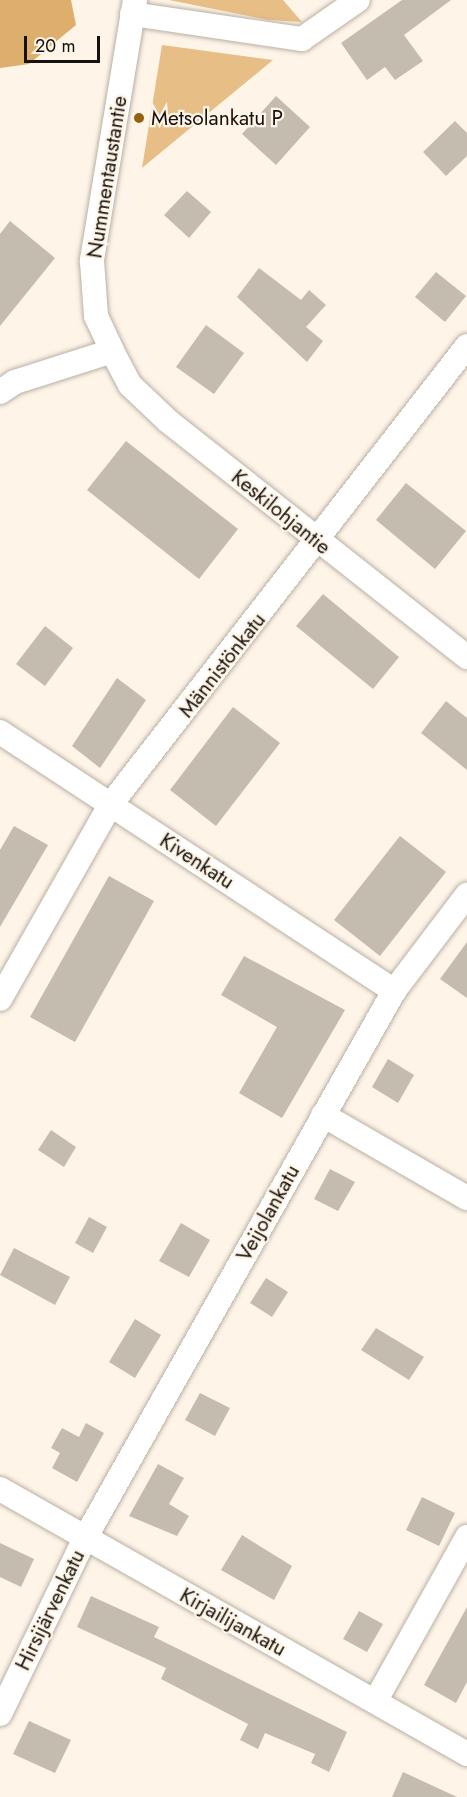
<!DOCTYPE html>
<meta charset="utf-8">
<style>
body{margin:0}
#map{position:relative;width:467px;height:1797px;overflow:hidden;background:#fef4e8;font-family:Jost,sans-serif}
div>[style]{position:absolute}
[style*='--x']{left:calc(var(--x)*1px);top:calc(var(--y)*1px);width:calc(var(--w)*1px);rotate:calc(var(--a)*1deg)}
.green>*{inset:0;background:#e7be85}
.forest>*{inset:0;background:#deaf6c}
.building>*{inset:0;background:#c5bcb0}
.roads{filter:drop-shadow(0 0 2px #b9b0a4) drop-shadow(0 0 2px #b9b0a4)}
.minor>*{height:24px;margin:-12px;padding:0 12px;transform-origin:12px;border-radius:12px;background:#fff}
.dots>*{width:16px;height:16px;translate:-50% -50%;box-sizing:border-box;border:3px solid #fef4e8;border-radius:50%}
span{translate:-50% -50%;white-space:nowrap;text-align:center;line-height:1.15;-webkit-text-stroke:4.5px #fef4e8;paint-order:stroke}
.poi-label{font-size:21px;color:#15120d}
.left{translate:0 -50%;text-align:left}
.street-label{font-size:21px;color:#15120d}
.scale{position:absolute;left:24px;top:36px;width:76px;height:27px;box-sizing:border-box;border:3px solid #15120d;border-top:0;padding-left:8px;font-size:18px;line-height:21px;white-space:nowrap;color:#15120d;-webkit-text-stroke:4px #fef4e8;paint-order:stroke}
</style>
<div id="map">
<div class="green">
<div style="clip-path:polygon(169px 0,283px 0,302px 22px,268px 20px)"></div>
<div style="clip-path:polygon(162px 45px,273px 60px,142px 168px)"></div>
</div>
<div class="forest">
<div style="clip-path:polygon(0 0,71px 0,76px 25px,29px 64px,0 68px)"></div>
</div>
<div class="building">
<div style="clip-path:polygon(402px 0,451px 0,404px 35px,423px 61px,395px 80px,385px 67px,367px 80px,341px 43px)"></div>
<div style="clip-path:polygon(276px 96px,310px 127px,276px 165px,242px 134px)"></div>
<div style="clip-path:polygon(455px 121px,467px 133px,467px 156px,446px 176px,423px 152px)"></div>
<div style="clip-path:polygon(187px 191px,211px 212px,189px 238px,164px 215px)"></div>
<div style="clip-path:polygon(10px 221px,55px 258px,0 326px,0 234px)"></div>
<div style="clip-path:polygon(259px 268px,301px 300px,309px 290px,326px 305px,306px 327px,323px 341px,307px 362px,237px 297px)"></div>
<div style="clip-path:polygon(436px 272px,466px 296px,445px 322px,415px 297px)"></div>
<div style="clip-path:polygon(206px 325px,244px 353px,214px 394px,176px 367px)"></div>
<div style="clip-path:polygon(126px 441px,238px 529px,199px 579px,87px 490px)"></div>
<div style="clip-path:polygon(406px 483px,466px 531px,435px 569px,376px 520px)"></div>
<div style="clip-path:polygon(323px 594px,399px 657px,373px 689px,296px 626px)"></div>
<div style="clip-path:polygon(45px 626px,73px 648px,45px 686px,16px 664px)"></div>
<div style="clip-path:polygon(117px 678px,146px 700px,100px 768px,72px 746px)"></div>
<div style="clip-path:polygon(446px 701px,467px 718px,467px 770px,421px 733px)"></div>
<div style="clip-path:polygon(233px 707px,280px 743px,216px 826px,170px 790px)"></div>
<div style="clip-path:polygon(14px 826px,48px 845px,0 927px,0 850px)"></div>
<div style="clip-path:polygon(400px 836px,446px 872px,380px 956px,334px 920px)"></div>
<div style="clip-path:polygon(109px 876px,154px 901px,75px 1042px,30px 1017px)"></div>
<div style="clip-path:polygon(467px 942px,467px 998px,440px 979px)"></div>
<div style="clip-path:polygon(244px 956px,345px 1010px,282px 1118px,239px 1093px,277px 1027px,221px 995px)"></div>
<div style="clip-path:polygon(388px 1059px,414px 1075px,398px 1103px,372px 1087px)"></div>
<div style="clip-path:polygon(51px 1130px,76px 1147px,64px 1167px,38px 1150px)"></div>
<div style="clip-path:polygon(330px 1169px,355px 1182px,338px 1211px,314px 1199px)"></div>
<div style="clip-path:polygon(89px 1217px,107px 1227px,93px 1253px,75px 1243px)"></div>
<div style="clip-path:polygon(181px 1223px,210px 1240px,189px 1277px,159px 1261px)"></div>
<div style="clip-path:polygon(14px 1248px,70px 1277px,55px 1305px,0 1275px)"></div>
<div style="clip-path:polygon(266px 1278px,288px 1292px,272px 1317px,250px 1303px)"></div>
<div style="clip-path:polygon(135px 1319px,161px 1335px,135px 1378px,109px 1362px)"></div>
<div style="clip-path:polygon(376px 1328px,424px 1357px,409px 1380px,361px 1350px)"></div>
<div style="clip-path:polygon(200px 1393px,230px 1408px,215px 1436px,185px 1420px)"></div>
<div style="clip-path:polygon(86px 1423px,104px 1433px,77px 1482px,52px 1468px,60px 1453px,51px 1448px,62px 1428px,79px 1437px)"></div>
<div style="clip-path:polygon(158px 1464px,184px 1478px,169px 1504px,189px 1516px,177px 1536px,129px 1516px)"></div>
<div style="clip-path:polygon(422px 1497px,455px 1513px,439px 1546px,406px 1530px)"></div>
<div style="clip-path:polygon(242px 1535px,292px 1566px,274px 1600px,221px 1570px)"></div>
<div style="clip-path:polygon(0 1543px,34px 1559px,21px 1587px,0 1577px)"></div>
<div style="clip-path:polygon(91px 1596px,159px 1627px,154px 1637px,347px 1732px,329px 1772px,311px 1763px,315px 1754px,265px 1733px,258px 1749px,240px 1740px,248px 1724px,161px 1679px,166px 1668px,77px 1627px)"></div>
<div style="clip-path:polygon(467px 1607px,467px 1682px,456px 1703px,424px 1685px)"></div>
<div style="clip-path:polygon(359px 1611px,383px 1624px,367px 1652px,343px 1639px)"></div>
<div style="clip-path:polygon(29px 1721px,71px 1740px,55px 1773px,13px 1754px)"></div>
<div style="clip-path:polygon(403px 1772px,457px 1797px,392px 1797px)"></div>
</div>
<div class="roads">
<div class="minor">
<div style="--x:135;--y:0;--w:265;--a:99.4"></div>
<div style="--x:92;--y:261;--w:55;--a:85.8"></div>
<div style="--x:96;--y:316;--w:38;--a:65"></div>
<div style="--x:112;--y:351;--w:38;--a:62"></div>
<div style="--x:130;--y:385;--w:52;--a:43.5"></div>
<div style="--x:168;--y:421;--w:381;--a:38.3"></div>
<div style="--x:132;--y:14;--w:172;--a:8.4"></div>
<div style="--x:302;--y:39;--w:68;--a:-34.9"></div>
<div style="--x:0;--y:392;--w:18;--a:-34"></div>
<div style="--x:15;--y:382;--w:102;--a:-17.7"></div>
<div style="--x:0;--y:732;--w:472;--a:33.3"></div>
<div style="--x:0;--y:999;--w:224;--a:-60.4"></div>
<div style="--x:111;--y:804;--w:580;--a:-52.14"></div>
<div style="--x:323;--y:1115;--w:166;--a:30"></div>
<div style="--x:0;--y:1489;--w:537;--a:29.57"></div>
<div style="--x:376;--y:1700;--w:187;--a:-60.8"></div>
<div style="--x:0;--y:1714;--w:193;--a:-64.2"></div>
<div style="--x:84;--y:1540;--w:630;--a:-60.55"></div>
<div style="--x:394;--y:991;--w:121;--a:-52.8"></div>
</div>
</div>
<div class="dots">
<div style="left:139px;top:118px;background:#91630e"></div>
</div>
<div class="poi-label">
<span class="left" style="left:151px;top:118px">Metsolankatu P</span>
</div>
<div class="street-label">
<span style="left:107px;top:177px;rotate:-81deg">Nummentaustantie</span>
<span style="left:281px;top:512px;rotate:39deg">Keskilohjantie</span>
<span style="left:222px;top:665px;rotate:-52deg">Männistönkatu</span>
<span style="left:197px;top:861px;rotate:33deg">Kivenkatu</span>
<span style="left:268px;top:1213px;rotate:-61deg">Veijolankatu</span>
<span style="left:50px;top:1610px;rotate:-64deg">Hirsijärvenkatu</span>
<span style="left:233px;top:1622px;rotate:29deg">Kirjailijankatu</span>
</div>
<div class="scale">20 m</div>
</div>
